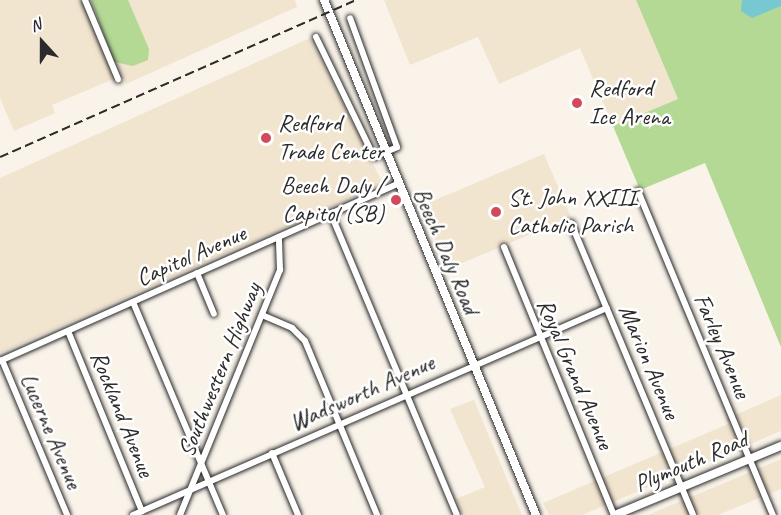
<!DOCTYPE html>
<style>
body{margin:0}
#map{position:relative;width:781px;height:515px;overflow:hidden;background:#f9f3ea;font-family:Caveat,sans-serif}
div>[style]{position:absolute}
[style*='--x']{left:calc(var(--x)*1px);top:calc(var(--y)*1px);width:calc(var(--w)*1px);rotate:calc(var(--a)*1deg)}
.built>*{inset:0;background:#f2e5d0}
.green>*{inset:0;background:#b3d994}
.water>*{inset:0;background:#77c8d0}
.roads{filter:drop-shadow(0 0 2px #2b2b2b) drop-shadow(0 0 2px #2b2b2b)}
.minor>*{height:6px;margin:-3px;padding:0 3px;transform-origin:3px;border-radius:3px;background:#fff}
.secondary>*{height:8px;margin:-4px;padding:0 4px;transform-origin:4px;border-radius:4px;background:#fff}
.rail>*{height:1.5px;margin-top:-0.75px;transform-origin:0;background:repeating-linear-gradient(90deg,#2b2b2b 0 9px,transparent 0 13.5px)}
.dots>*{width:16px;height:16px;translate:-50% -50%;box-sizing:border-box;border:3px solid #fff;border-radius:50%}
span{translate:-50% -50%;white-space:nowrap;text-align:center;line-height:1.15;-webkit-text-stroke:5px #fff;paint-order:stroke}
.poi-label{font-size:24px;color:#2b2b2b}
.left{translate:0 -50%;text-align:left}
.right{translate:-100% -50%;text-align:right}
.street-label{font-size:24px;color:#2b2b2b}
.north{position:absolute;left:12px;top:12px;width:60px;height:60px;-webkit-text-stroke:4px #fff;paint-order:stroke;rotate:339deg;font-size:16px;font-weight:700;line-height:24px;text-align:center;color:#2b2b2b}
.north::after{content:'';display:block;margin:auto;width:21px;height:27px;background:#2b2b2b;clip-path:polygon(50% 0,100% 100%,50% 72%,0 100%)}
</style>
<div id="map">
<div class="built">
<div style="clip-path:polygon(0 0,82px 0,116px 78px,52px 105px,55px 113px,14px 131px,0 98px)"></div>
<div style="clip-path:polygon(92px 0,295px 0,297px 7px,126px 84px)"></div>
<div style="clip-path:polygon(384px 0,636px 0,678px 99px,613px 126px,580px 48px,499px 84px,478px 37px,410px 65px)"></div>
<div style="clip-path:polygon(310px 38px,383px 184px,0 353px,0 178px)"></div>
<div style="clip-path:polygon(544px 154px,571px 217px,448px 269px,421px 206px)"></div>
<div style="clip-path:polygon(781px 395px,781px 431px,582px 515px,549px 515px,543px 503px,728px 424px,726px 419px)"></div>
<div style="clip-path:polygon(474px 400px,522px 515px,463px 515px,456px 499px,485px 487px,450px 409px)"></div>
<div style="clip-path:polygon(781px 459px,781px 489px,718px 515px,648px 515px)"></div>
</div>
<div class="green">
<div style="clip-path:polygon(91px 0,128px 0,149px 49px,148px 60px,133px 66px,114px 62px)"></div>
<div style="clip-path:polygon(636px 0,781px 0,781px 347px,705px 163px,640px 190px,613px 126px,678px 99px)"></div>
</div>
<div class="water">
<div style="clip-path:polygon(742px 0,781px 0,781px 6px,752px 18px,741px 11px)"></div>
</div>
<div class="roads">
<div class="minor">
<div style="--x:85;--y:0;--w:86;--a:67.3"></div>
<div style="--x:316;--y:37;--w:133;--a:64.2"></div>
<div style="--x:374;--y:157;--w:25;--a:-23"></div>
<div style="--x:397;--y:147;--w:137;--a:-110"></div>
<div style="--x:638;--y:191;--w:351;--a:67.4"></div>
<div style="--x:331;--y:214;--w:326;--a:67.3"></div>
<div style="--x:571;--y:223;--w:316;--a:67.3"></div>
<div style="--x:504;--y:247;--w:290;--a:67.7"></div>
<div style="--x:197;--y:273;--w:44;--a:67.5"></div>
<div style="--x:133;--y:302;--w:231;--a:67.1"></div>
<div style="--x:262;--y:315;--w:33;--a:23"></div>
<div style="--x:292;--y:328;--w:18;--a:45"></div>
<div style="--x:305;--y:341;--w:188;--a:67.5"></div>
<div style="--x:68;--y:331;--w:195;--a:67.7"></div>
<div style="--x:2;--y:360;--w:168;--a:67.2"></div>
<div style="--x:0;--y:361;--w:435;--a:-24"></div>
<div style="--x:272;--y:453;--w:67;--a:67.2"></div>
<div style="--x:133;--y:515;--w:517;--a:-23.59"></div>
<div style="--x:180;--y:515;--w:265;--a:-67.8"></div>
<div style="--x:280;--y:270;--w:33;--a:-92"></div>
</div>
<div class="secondary">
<div style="--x:324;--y:0;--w:557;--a:67.63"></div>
<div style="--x:615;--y:515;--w:180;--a:-22.6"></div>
</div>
</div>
<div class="rail">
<div style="--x:0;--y:157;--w:389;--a:-23.8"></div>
</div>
<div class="dots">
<div style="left:577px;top:103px;background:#d1495b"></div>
<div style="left:266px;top:138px;background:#d1495b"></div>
<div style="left:396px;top:200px;background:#d1495b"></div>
<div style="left:496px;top:212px;background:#d1495b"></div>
</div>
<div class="poi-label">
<span class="left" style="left:589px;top:103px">Redford<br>Ice Arena</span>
<span class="left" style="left:278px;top:138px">Redford<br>Trade Center</span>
<span class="right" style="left:384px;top:200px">Beech Daly /<br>Capitol (SB)</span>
<span class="left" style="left:508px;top:212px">St. John XXIII<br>Catholic Parish</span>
</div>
<div class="street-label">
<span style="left:446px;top:251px;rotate:67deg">Beech Daly Road</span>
<span style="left:191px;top:256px;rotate:-24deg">Capitol Avenue</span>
<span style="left:722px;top:346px;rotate:67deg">Farley Avenue</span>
<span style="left:649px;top:362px;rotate:67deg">Marion Avenue</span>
<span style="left:220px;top:370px;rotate:-68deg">Southwestern Highway</span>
<span style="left:575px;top:374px;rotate:67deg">Royal Grand Avenue</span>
<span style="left:362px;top:393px;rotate:-24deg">Wadsworth Avenue</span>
<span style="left:122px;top:414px;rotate:68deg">Rockland Avenue</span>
<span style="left:51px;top:431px;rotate:67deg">Lucerne Avenue</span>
<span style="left:691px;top:462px;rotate:-23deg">Plymouth Road</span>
</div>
<div class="north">N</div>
</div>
